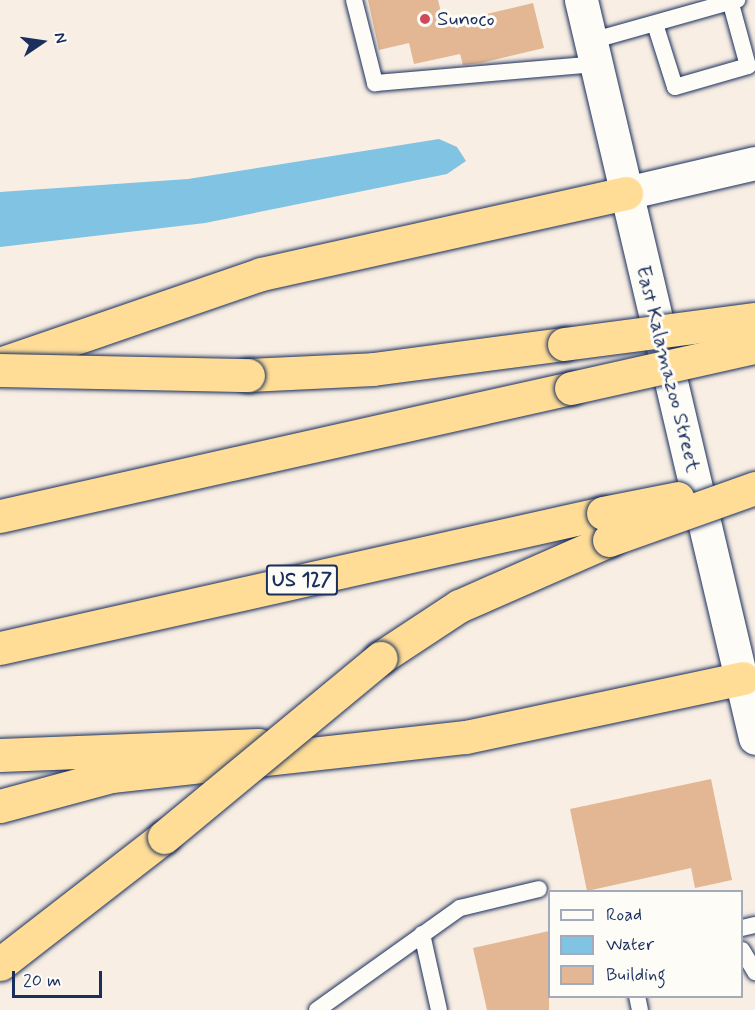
<!DOCTYPE html>
<style>
body{margin:0}
#map{position:relative;width:755px;height:1010px;overflow:hidden;background:#f8eee3;font-family:Mynerve,sans-serif}
div>[style]{position:absolute}
[style*='--x']{left:calc(var(--x)*1px);top:calc(var(--y)*1px);width:calc(var(--w)*1px);rotate:calc(var(--a)*1deg)}
.water>*{inset:0;background:#81c3e2}
.building>*{inset:0;background:#e3b793}
.roads{filter:drop-shadow(0 0 2px #1b2f5e) drop-shadow(0 0 2px #1b2f5e)}
.service>*{height:16px;margin:-8px;padding:0 8px;transform-origin:8px;border-radius:8px;background:#fdfcf7}
.tertiary>*{height:33px;margin:-16.5px;padding:0 16.5px;transform-origin:16.5px;border-radius:16.5px;background:#fdfcf7}
.motorway>*{height:33px;margin:-16.5px;padding:0 16.5px;transform-origin:16.5px;border-radius:16.5px;background:#ffdd96}
.bridges{filter:drop-shadow(0 0 2px #1b2f5e) drop-shadow(0 0 2px #1b2f5e)}
.motorway-bridge>*{height:33px;margin:-16.5px;padding:0 16.5px;transform-origin:16.5px;border-radius:16.5px;background:#ffdd96}
.dots>*{width:16px;height:16px;translate:-50% -50%;box-sizing:border-box;border:3px solid #fdfcf7;border-radius:50%}
span{translate:-50% -50%;white-space:nowrap;text-align:center;line-height:1.15;-webkit-text-stroke:6px #fdfcf7;paint-order:stroke}
.shield-label span{padding:2px 4px;background:#fdfcf7;border:2px solid;border-radius:4px;-webkit-text-stroke-width:0}
.shield-label{font-size:20px;color:#1b2f5e;font-weight:700}
.poi-label{font-size:21px;color:#1b2f5e}
.left{translate:0 -50%;text-align:left}
.street-label{font-size:21px;color:#1b2f5e}
.legend{position:absolute;left:548px;top:890px;width:195px;height:108px;box-sizing:border-box;background:#fdfcf7;border:2px solid #a3aaba;margin:0;padding:8px 10px;list-style:none;font-size:18px;color:#1b2f5e}
.legend li{display:flex;align-items:center;gap:12px;height:30px}
.legend b{width:30px;border:2px solid #a3aaba}
.north{position:absolute;left:12px;top:12px;width:60px;height:60px;-webkit-text-stroke:4px #fdfcf7;paint-order:stroke;rotate:77deg;font-size:16px;font-weight:700;line-height:24px;text-align:center;color:#1b2f5e}
.north::after{content:'';display:block;margin:auto;width:21px;height:27px;background:#1b2f5e;clip-path:polygon(50% 0,100% 100%,50% 72%,0 100%)}
.scale{position:absolute;left:12px;top:971px;width:90px;height:27px;box-sizing:border-box;border:3px solid #1b2f5e;border-top:0;padding-left:8px;font-size:18px;line-height:21px;white-space:nowrap;color:#1b2f5e;-webkit-text-stroke:4px #fdfcf7;paint-order:stroke}
</style>
<div id="map">
<div class="water">
<div style="clip-path:polygon(439px 139px,457px 147px,466px 161px,447px 174px,205px 223px,0 247px,0 192px,188px 179px)"></div>
</div>
<div class="building">
<div style="clip-path:polygon(368px 0,438px 0,444px 24px,533px 3px,544px 48px,481px 63px,463px 65px,460px 54px,414px 64px,409px 43px,379px 50px)"></div>
<div style="clip-path:polygon(711px 779px,732px 880px,695px 888px,691px 868px,587px 891px,570px 809px)"></div>
<div style="clip-path:polygon(549px 931px,549px 1010px,487px 1010px,473px 948px)"></div>
</div>
<div class="roads">
<div class="service">
<div style="--x:354;--y:0;--w:86;--a:75.8"></div>
<div style="--x:375;--y:83;--w:222;--a:-4.9"></div>
<div style="--x:655;--y:24;--w:66;--a:72.4"></div>
<div style="--x:675;--y:87;--w:76;--a:-16"></div>
<div style="--x:748;--y:66;--w:64;--a:-105.3"></div>
<div style="--x:591;--y:41;--w:152;--a:-15.7"></div>
<div style="--x:742;--y:928;--w:13;--a:-13"></div>
<div style="--x:422;--y:934;--w:78;--a:77.4"></div>
<div style="--x:742;--y:950;--w:26;--a:59"></div>
<div style="--x:637;--y:996;--w:14;--a:78"></div>
<div style="--x:317;--y:1010;--w:176;--a:-35.5"></div>
<div style="--x:460;--y:908;--w:81;--a:-13.5"></div>
</div>
<div class="tertiary">
<div style="--x:581;--y:0;--w:758;--a:76.73"></div>
<div style="--x:626;--y:193;--w:132;--a:-13.1"></div>
</div>
<div class="motorway">
<div style="--x:0;--y:364;--w:276;--a:-19"></div>
<div style="--x:261;--y:274;--w:374;--a:-12.5"></div>
<div style="--x:248;--y:375;--w:125;--a:-2.7"></div>
<div style="--x:373;--y:369;--w:193;--a:-7.5"></div>
<div style="--x:0;--y:516;--w:585;--a:-12.64"></div>
<div style="--x:0;--y:648;--w:618;--a:-12.62"></div>
<div style="--x:380;--y:658;--w:95;--a:-33.4"></div>
<div style="--x:459;--y:606;--w:164;--a:-23.7"></div>
<div style="--x:0;--y:755;--w:259;--a:-2.2"></div>
<div style="--x:0;--y:806;--w:115;--a:-15.1"></div>
<div style="--x:111;--y:776;--w:357;--a:-6.3"></div>
<div style="--x:466;--y:737;--w:283;--a:-12"></div>
<div style="--x:0;--y:964;--w:207;--a:-37.8"></div>
</div>
</div>
<div class="bridges">
<div class="motorway-bridge">
<div style="--x:564;--y:344;--w:191;--a:-7.5"></div>
<div style="--x:0;--y:370;--w:248;--a:1.2"></div>
<div style="--x:571;--y:388;--w:189;--a:-12.6"></div>
<div style="--x:603;--y:513;--w:76;--a:-11.3"></div>
<div style="--x:609;--y:540;--w:155;--a:-19.6"></div>
<div style="--x:164;--y:837;--w:281;--a:-39.6"></div>
</div>
</div>
<div class="dots">
<div style="left:425px;top:19px;background:#d1495b"></div>
</div>
<div class="shield-label">
<span style="left:302px;top:580px">US 127</span>
</div>
<div class="poi-label">
<span class="left" style="left:437px;top:19px">Sunoco</span>
</div>
<div class="street-label">
<span style="left:668px;top:369px;rotate:76deg">East Kalamazoo Street</span>
</div>
<ul class="legend">
<li><b style="height:8px;background:#fdfcf7"></b>Road</li>
<li><b style="height:16px;background:#81c3e2"></b>Water</li>
<li><b style="height:16px;background:#e3b793"></b>Building</li>
</ul>
<div class="north">N</div>
<div class="scale">20 m</div>
</div>
